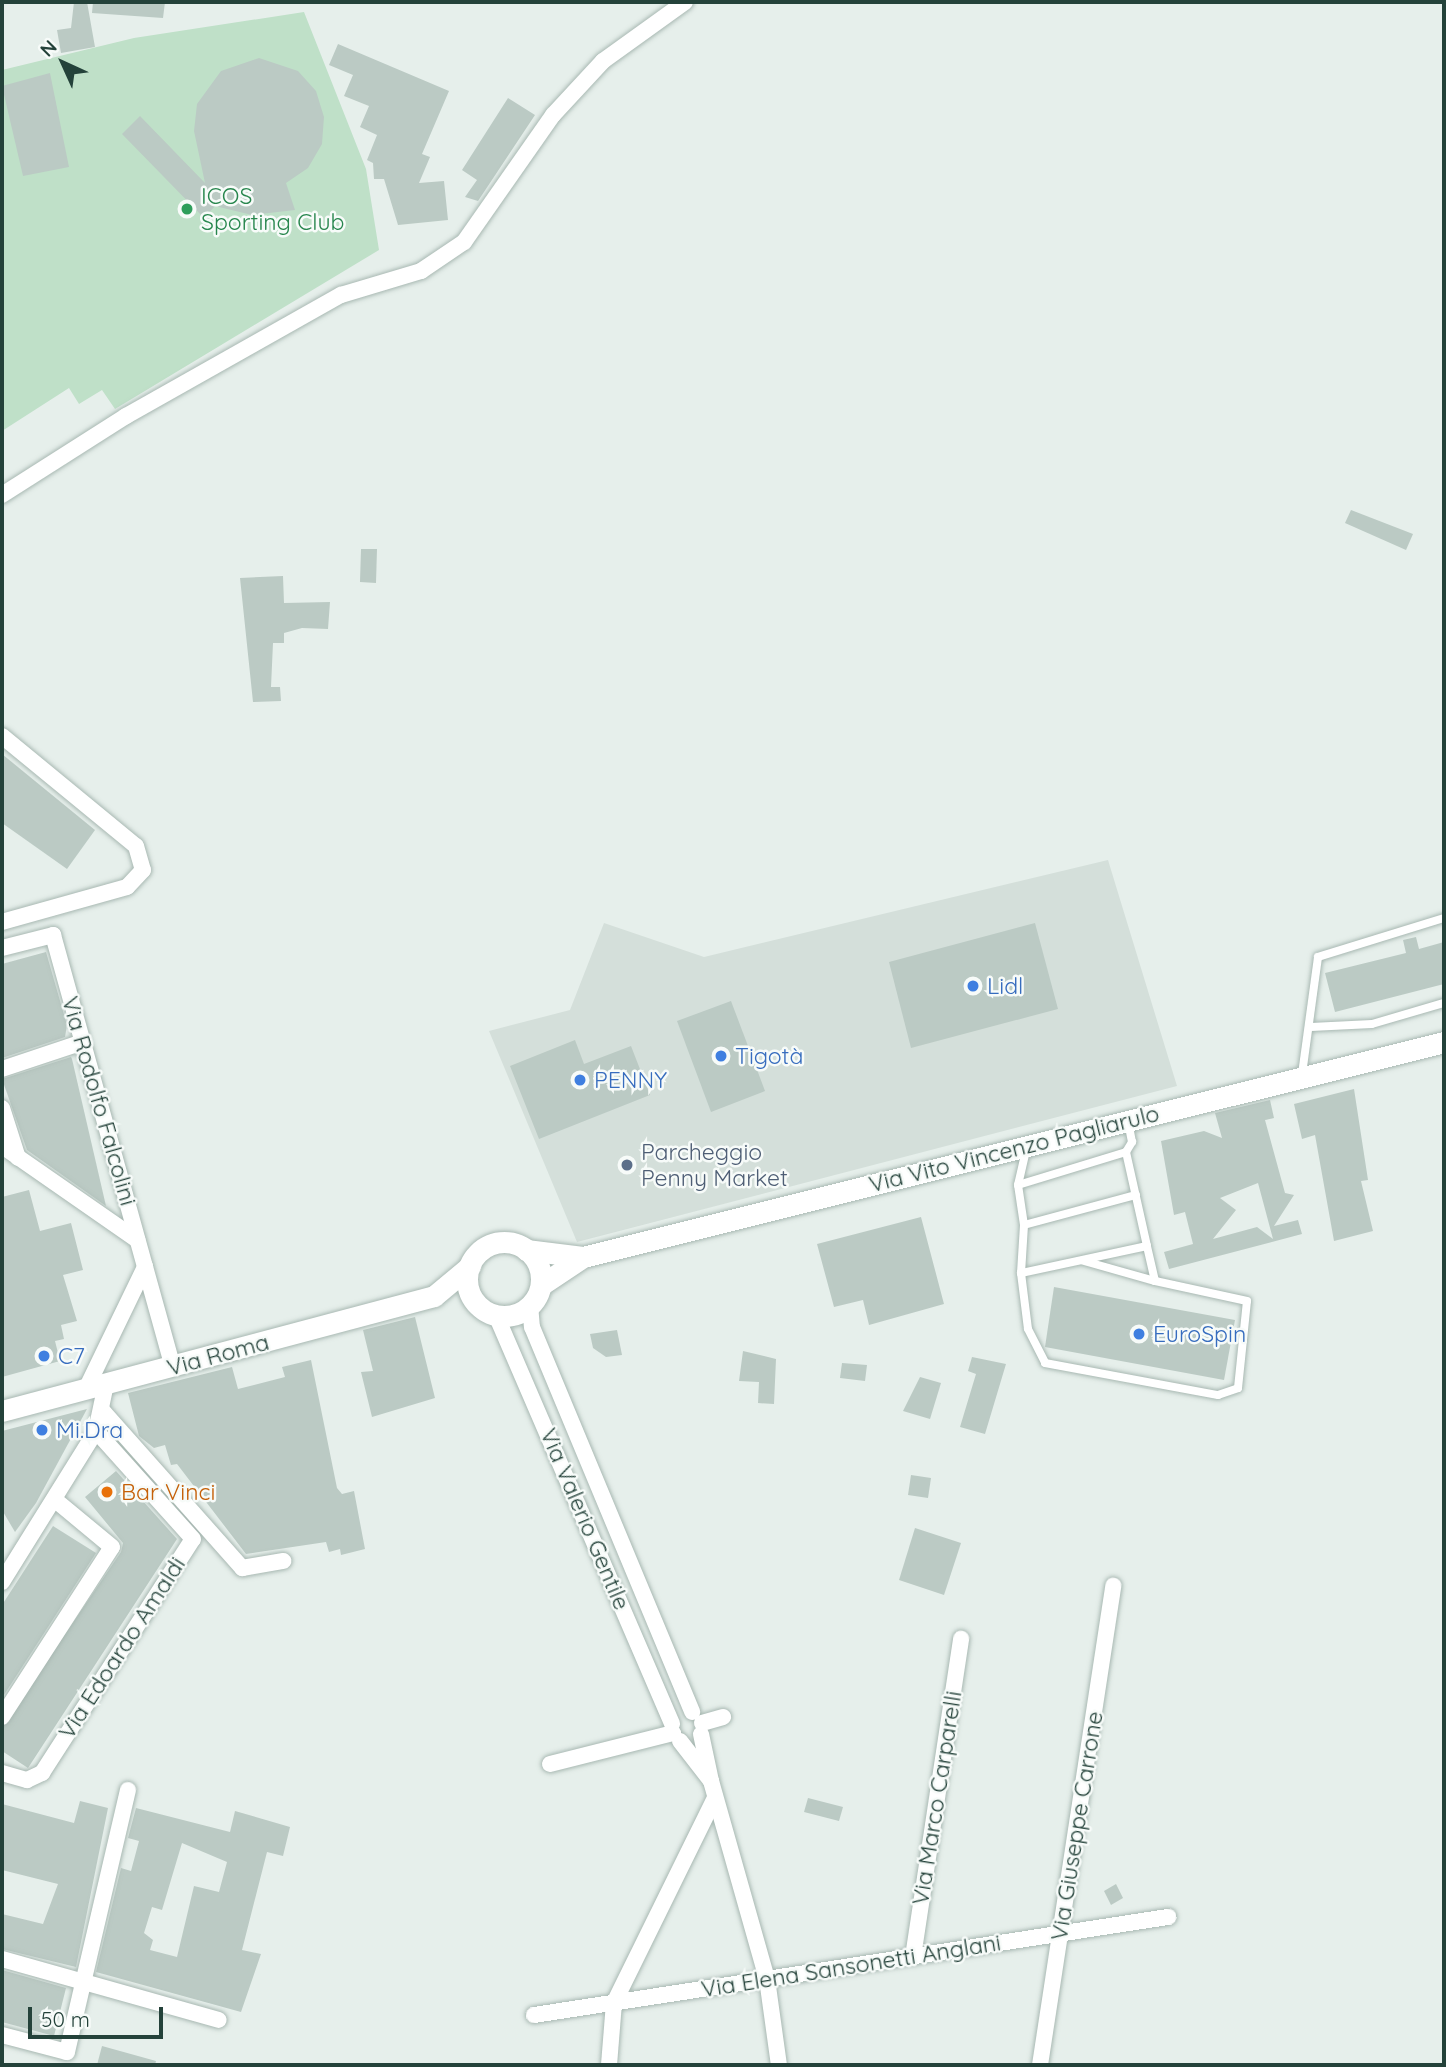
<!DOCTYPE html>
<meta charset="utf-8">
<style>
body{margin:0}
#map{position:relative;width:1446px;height:2067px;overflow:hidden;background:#e6efeb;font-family:Quicksand,sans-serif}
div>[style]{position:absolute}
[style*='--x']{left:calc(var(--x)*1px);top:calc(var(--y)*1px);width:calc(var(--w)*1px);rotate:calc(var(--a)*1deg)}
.built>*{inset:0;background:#d4dfda}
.green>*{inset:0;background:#bfe0c8}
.building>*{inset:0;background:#bbcac4}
.roads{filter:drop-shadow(0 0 2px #a8b8b2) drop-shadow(0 0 2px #a8b8b2)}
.lane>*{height:8px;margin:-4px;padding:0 4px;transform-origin:4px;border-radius:4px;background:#fff}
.street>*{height:16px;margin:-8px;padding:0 8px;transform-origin:8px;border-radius:8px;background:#fff}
.secondary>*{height:21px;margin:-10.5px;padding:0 10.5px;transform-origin:10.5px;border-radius:10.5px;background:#fff}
.secondary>.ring{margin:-10.5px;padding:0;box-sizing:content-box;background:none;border:21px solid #fff;border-radius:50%}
.dots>*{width:19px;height:19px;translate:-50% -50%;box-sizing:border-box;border:4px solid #f7fbf9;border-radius:50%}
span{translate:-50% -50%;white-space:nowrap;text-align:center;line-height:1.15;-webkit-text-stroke:5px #f7fbf9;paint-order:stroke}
.leisure-label{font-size:23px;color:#27864d}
.left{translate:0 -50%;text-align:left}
.shop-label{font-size:23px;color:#366cbe}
.street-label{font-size:23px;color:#24423a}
.service-label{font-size:23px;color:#4e5e75}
.food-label{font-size:23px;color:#c56008}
.frame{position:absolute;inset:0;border:4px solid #24423a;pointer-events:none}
.north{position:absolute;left:28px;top:28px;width:70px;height:70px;-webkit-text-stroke:5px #f7fbf9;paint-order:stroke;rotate:315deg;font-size:19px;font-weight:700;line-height:28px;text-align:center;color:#24423a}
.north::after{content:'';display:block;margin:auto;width:24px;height:32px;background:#24423a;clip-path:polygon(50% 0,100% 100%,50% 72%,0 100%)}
.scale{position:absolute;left:28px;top:2007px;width:135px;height:32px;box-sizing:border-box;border:4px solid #24423a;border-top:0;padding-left:9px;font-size:21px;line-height:24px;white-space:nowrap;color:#24423a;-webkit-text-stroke:5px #f7fbf9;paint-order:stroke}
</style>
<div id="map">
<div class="built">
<div style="clip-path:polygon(1108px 860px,1177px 1086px,577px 1242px,489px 1031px,570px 1010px,604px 923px,704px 957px)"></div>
</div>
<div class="green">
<div style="clip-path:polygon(304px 12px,366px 169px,379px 250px,115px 409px,102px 390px,79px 404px,69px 388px,2px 431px,2px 70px,134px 38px)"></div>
</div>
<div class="building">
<div style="clip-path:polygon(74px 2px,87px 2px,95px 47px,61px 53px,57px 30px,71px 28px)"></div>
<div style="clip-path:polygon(93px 2px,165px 2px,163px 18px,92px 13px)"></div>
<div style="clip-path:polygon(338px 44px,449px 91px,422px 154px,430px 157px,419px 183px,444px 181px,448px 220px,398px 225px,384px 179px,374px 179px,373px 163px,367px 160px,377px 135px,360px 127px,369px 106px,344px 96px,353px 75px,329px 65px)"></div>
<div style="clip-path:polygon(259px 58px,298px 71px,316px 91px,324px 117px,322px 144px,308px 168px,286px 183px,295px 210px,252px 215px,215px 206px,204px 218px,122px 134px,140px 116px,205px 183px,194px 131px,197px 104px,221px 71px)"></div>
<div style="clip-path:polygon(50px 73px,69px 167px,23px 176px,2px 86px)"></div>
<div style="clip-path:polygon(508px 98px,535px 115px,478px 201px,465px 197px,477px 180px,462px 170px)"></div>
<div style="clip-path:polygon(1351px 510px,1413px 534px,1406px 550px,1345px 523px)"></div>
<div style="clip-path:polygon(361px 549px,377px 549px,376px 583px,360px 582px)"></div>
<div style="clip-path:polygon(283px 576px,284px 603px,330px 602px,328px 629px,302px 628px,284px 633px,284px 643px,273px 643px,271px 687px,280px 687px,281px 701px,253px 702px,240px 578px)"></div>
<div style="clip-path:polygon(2px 754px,95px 830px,67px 869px,2px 823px)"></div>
<div style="clip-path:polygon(1035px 923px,1058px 1009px,911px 1048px,889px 962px)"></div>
<div style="clip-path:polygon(1416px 937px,1419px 949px,1444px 942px,1444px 984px,1335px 1012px,1325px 973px,1406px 953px,1403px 940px)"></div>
<div style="clip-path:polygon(46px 952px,67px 1025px,65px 1037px,2px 1058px,2px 964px)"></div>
<div style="clip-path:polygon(731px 1001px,765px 1091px,711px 1112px,677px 1021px)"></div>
<div style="clip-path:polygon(575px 1040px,584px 1064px,631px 1046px,650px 1095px,539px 1139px,510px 1066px)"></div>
<div style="clip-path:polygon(71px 1057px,72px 1059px,106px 1206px,27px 1150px,2px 1079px)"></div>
<div style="clip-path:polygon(1354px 1089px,1368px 1180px,1361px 1181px,1373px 1231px,1334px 1241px,1315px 1135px,1302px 1139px,1294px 1104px)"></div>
<div style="clip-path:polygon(evenodd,1270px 1100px,1274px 1118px,1265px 1120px,1285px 1193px,1294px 1195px,1274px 1226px,1298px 1220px,1302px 1234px,1169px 1269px,1164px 1252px,1193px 1244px,1185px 1212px,1174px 1215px,1161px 1141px,1204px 1131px,1222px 1138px,1215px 1113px,1270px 1100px,1258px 1183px,1273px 1239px,1257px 1227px,1213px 1239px,1236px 1210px,1220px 1198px,1258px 1183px)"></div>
<div style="clip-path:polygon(29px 1190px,40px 1231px,71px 1223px,83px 1270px,63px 1275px,77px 1321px,61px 1325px,64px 1339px,55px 1341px,60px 1361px,2px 1377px,2px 1197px)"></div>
<div style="clip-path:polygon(921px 1217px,944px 1304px,869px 1325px,863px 1300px,834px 1307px,817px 1244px)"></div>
<div style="clip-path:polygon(1054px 1287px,1235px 1320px,1224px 1380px,1045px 1347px)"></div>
<div style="clip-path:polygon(415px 1317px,435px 1398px,372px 1417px,361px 1372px,373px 1371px,363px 1330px)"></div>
<div style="clip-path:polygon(617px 1330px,622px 1355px,606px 1357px,593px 1348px,590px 1334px)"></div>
<div style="clip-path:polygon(743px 1351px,776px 1359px,774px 1404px,758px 1403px,759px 1382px,739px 1381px)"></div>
<div style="clip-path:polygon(972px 1357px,1006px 1364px,985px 1434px,960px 1427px,976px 1374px,968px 1371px)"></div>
<div style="clip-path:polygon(311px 1360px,337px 1488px,342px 1494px,354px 1491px,365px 1549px,341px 1555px,340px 1549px,329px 1552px,326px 1542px,246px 1554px,177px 1464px,171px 1465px,165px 1445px,154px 1448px,139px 1436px,128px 1393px,232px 1367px,238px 1389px,285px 1377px,282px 1367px)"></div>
<div style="clip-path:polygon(842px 1363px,867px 1365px,865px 1381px,840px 1378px)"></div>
<div style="clip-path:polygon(920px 1377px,941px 1383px,930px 1419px,903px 1411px)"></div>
<div style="clip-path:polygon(87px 1409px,36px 1503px,15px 1532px,2px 1510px,2px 1431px)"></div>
<div style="clip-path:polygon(116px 1471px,177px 1539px,28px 1768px,2px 1751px,2px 1727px,121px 1552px,123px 1543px,85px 1497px)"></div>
<div style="clip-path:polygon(911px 1475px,931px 1478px,928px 1498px,908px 1495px)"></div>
<div style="clip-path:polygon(53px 1526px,96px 1553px,2px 1698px,2px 1605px)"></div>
<div style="clip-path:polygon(915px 1528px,961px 1543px,944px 1595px,899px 1580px)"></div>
<div style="clip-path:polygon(808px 1798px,843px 1807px,839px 1821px,804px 1812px)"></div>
<div style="clip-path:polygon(80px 1801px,108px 1808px,76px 1967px,2px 1949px,2px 1914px,43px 1924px,58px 1884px,2px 1870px,2px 1804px,74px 1823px)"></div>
<div style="clip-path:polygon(evenodd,136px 1808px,230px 1832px,235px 1811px,290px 1827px,283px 1856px,267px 1852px,242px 1950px,261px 1954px,241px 2012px,96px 1972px,121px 1868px,131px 1871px,139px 1841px,128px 1838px,136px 1808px,182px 1843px,227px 1862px,219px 1892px,194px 1886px,177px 1957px,150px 1950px,153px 1940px,144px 1933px,152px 1907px,162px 1910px,182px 1843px)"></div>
<div style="clip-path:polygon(1116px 1884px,1123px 1898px,1111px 1905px,1104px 1891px)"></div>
<div style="clip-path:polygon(2px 1970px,66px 1988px,54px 2036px,2px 2022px)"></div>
<div style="clip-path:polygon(102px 2046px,156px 2061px,155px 2065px,97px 2065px)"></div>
</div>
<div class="roads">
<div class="lane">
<div style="--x:1311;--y:1027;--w:61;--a:-2.8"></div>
<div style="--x:1372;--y:1024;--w:75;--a:-16.3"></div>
<div style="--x:1302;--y:1074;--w:118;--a:-82.2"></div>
<div style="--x:1318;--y:957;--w:132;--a:-17.2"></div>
<div style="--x:1126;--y:1152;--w:12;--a:-59"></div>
<div style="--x:1132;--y:1142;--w:20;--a:-101"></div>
<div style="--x:1018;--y:1185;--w:113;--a:-17"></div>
<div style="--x:1126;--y:1152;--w:96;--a:77.4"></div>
<div style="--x:1147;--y:1246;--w:129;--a:167.9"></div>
<div style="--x:1021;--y:1273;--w:48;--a:-86.4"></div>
<div style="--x:1024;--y:1225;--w:40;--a:-98.5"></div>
<div style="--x:1018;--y:1185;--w:37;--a:-77"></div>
<div style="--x:1024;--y:1225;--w:116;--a:-15"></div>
<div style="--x:1084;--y:1261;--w:74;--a:15.7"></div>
<div style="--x:1021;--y:1273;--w:56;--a:82.9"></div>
<div style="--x:1028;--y:1329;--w:38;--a:63"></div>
<div style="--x:1045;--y:1363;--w:176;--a:10.5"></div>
<div style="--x:1218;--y:1395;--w:21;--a:-19"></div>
<div style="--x:1238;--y:1388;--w:87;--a:-84.1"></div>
<div style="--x:1247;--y:1301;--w:94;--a:-167.7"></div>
<div style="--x:1155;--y:1281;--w:36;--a:-103"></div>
</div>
<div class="street">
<div style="--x:2;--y:495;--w:147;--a:-32.5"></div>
<div style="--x:126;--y:416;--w:247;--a:-29.4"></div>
<div style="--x:341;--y:295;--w:84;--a:-16.7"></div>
<div style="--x:421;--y:271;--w:52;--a:-34"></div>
<div style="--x:464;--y:242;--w:155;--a:-55"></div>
<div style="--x:553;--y:115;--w:74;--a:-47.2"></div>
<div style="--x:603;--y:61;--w:101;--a:-35.7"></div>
<div style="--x:2;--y:736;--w:173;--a:39.4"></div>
<div style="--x:136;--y:846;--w:25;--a:74"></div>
<div style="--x:143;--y:870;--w:23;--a:133"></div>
<div style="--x:127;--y:887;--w:130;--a:164.4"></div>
<div style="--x:2;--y:948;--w:53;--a:-14.3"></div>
<div style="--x:53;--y:935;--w:448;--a:74.5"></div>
<div style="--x:2;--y:1069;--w:85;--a:-18.4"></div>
<div style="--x:2;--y:1108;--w:52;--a:72.3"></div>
<div style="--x:2;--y:1146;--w:165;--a:34.8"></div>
<div style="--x:530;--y:1305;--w:22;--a:85"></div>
<div style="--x:532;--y:1327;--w:417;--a:67.4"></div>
<div style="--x:496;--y:1315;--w:445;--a:66.7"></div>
<div style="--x:86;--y:1389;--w:136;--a:-64.2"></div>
<div style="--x:101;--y:1409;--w:213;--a:48.4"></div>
<div style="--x:242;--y:1568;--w:42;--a:-9.7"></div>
<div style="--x:2;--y:1582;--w:178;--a:-58.1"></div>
<div style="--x:96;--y:1431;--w:48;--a:-78"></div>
<div style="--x:2;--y:1717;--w:202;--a:-57.1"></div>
<div style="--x:112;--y:1547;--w:75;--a:-140.4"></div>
<div style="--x:702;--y:1723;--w:22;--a:-16"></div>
<div style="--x:680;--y:1741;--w:51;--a:52.2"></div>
<div style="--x:711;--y:1781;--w:48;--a:-102"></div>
<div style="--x:550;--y:1764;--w:127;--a:-14.1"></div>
<div style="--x:2;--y:1773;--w:26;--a:16"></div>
<div style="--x:27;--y:1780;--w:17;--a:-25"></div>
<div style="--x:42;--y:1773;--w:278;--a:-57.2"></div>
<div style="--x:193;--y:1539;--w:145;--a:-131.9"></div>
<div style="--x:711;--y:1781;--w:206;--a:74.2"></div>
<div style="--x:767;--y:1979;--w:87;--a:82.1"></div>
<div style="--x:913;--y:1957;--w:322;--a:-81.4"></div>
<div style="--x:2;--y:1959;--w:225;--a:15.7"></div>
<div style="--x:534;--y:2015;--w:642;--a:-8.79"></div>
<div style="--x:2;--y:2035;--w:67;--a:14.7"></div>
<div style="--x:67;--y:2052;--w:269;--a:-76.9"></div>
<div style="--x:609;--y:2065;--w:62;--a:-85.4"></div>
<div style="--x:614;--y:2003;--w:229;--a:-63.8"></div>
<div style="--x:1040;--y:2065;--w:485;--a:-81.3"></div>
</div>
<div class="secondary">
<div class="ring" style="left:467px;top:1242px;width:53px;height:53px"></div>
<div style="--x:526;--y:1250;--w:57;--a:7"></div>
<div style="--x:583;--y:1257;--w:50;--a:146.3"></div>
<div style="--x:583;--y:1257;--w:887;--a:-14.02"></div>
<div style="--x:2;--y:1411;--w:447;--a:-14.9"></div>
<div style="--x:434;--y:1296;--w:47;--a:-39.8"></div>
</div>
</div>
<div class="dots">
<div style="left:187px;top:209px;background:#2e9e5b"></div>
<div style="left:973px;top:986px;background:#3f7fe0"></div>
<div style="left:721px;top:1056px;background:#3f7fe0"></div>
<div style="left:580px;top:1080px;background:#3f7fe0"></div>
<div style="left:627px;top:1165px;background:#5c6f8a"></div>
<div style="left:1139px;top:1334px;background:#3f7fe0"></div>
<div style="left:44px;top:1356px;background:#3f7fe0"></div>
<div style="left:42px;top:1430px;background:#3f7fe0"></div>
<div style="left:107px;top:1492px;background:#e8710a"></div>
</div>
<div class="leisure-label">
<span class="left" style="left:201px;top:209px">ICOS<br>Sporting Club</span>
</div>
<div class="shop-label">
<span class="left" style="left:987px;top:986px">Lidl</span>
<span class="left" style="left:735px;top:1056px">Tigotà</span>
<span class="left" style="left:594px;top:1080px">PENNY</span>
<span class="left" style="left:1153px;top:1334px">EuroSpin</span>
<span class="left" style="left:58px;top:1356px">C7</span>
<span class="left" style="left:56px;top:1430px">Mi.Dra</span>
</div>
<div class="street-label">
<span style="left:99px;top:1101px;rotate:74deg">Via Rodolfo Falcolini</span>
<span style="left:1014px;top:1149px;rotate:-14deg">Via Vito Vincenzo Pagliarulo</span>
<span style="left:218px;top:1355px;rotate:-15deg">Via Roma</span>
<span style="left:585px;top:1519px;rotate:67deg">Via Valerio Gentile</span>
<span style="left:122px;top:1648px;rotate:-57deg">Via Edoardo Amaldi</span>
<span style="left:937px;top:1798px;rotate:-81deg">Via Marco Carparelli</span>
<span style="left:1077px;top:1826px;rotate:-81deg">Via Giuseppe Carrone</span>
<span style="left:851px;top:1966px;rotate:-9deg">Via Elena Sansonetti Anglani</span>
</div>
<div class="service-label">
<span class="left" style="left:641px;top:1165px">Parcheggio<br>Penny Market</span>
</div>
<div class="food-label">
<span class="left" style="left:121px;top:1492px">Bar Vinci</span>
</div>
<div class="frame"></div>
<div class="north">N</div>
<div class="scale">50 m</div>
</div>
